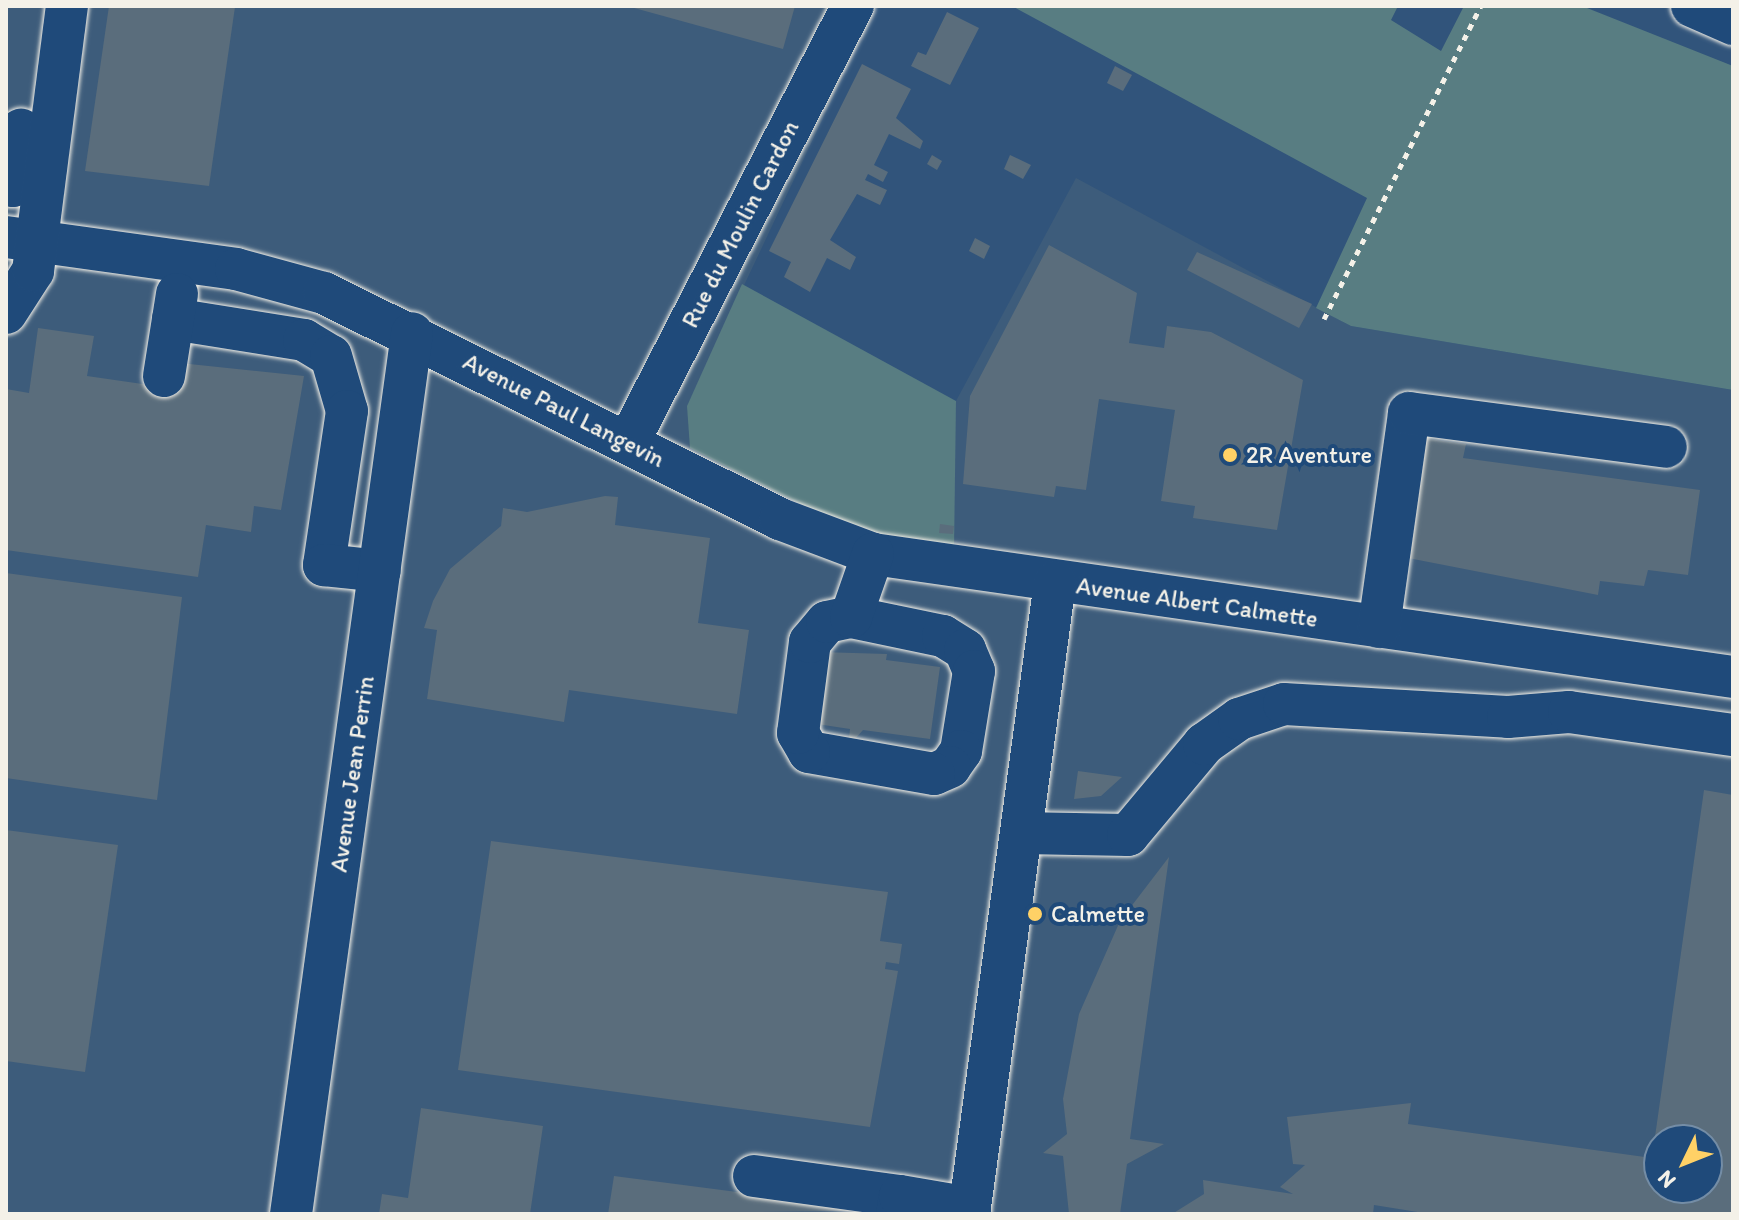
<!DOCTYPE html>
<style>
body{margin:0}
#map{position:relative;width:1739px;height:1220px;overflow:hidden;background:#31547b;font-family:Itim,sans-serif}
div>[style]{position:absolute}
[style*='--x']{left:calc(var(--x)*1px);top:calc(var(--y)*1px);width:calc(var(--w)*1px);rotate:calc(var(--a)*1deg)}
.built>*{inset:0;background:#3d5c7b}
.green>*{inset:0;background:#587d82}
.building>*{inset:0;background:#5a6d7c}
.path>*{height:5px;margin-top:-2.5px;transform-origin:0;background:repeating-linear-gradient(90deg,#f4f1e8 0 6px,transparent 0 12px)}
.roads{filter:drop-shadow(0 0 2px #f4f1e8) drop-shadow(0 0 2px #f4f1e8)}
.minor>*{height:42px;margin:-21px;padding:0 21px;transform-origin:21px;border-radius:21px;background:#1f4a7a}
.dots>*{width:22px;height:22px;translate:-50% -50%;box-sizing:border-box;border:4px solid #1f4a7a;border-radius:50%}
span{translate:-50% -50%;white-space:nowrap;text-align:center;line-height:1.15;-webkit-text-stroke:8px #1f4a7a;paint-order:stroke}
.street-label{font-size:24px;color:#f4f1e8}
.poi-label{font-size:24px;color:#f4f1e8}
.left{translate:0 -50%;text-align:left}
.frame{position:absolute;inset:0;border:8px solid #f4f1e8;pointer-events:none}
.north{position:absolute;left:1643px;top:1124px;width:80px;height:80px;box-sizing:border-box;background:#1f4a7a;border:2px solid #748da6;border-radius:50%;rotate:227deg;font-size:22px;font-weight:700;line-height:32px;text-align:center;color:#f4f1e8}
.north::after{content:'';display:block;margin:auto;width:28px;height:36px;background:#ffd166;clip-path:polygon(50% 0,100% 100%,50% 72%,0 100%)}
</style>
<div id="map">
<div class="built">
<div style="clip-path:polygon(evenodd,6px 6px,876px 6px,687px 406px,953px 460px,956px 401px,1076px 178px,1351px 326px,1733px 390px,1733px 1214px,6px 1214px,6px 6px,1659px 1140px,1707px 1140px,1707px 1188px,1659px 1188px,1659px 1140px)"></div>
</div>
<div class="green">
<div style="clip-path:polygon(1012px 6px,1398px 6px,1391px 20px,1441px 51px,1464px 6px,1582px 6px,1733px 66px,1733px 390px,1351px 326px,1316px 308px,1367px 198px)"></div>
<div style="clip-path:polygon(742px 284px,956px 401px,954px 550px,842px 525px,690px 448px,687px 406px)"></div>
</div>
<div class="building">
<div style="clip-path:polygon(109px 6px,235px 7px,209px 186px,85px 171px)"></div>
<div style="clip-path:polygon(627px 6px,795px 6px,783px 49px)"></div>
<div style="clip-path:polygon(947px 12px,979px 28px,950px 85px,911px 66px,918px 52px,926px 55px)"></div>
<div style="clip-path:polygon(862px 64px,911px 89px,896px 118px,923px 141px,920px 149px,889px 134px,874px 165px,888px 172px,883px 182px,868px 174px,865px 180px,887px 190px,880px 205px,857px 194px,830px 240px,856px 257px,850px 270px,827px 258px,810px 292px,784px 277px,791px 262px,769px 251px)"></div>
<div style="clip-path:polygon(1115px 66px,1132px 75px,1123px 91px,1107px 83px)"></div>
<div style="clip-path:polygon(932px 155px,942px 161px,937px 170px,927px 164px)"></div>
<div style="clip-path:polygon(1010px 155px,1031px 165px,1023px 179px,1004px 169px)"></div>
<div style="clip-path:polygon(975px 238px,990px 246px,984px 259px,969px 251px)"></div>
<div style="clip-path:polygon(1049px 245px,1137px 293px,1129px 343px,1164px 348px,1167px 326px,1211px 332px,1303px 380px,1277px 530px,1193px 518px,1195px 506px,1161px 501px,1175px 410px,1099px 399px,1086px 490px,1056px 486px,1054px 497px,963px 484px,970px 396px)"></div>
<div style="clip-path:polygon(1197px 252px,1312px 304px,1299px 328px,1187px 270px)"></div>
<div style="clip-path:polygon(38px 328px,94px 336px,87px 376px,177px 389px,180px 363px,304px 376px,281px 510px,254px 506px,251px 532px,206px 525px,198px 577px,6px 550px,6px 389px,29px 393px)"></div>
<div style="clip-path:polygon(1420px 438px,1466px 444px,1463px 458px,1700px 490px,1688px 575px,1648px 570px,1644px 586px,1600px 581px,1598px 595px,1403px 557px)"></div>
<div style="clip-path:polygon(605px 496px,618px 497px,615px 525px,710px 538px,698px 623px,749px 630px,737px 714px,569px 690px,564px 722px,427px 699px,437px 630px,424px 628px,433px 601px,450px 569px,501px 526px,503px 508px,527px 512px)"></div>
<div style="clip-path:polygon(940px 524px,954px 526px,953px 534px,939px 533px)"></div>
<div style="clip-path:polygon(6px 573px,182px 597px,157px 800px,6px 778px)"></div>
<div style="clip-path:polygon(820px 652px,887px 654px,886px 660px,940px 667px,930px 739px,863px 730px,848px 747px,850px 729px,810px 723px)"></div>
<div style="clip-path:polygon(1078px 771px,1122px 777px,1101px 796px,1074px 799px)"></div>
<div style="clip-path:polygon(evenodd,1704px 790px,1733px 795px,1733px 1214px,1430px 1214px,1374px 1205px,1373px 1214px,1172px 1214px,1204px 1194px,1203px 1180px,1293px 1194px,1280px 1187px,1305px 1165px,1293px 1164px,1287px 1117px,1411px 1103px,1408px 1124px,1652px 1158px,1704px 790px,1659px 1140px,1707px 1140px,1707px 1188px,1659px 1188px,1659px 1140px)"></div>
<div style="clip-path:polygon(6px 830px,118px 845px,85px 1072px,6px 1061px)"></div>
<div style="clip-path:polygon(491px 841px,888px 892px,880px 941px,902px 944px,899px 964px,886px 962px,885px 969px,898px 971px,870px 1127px,458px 1070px)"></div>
<div style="clip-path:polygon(1169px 857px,1130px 1139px,1164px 1144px,1127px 1164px,1120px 1214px,1069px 1214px,1063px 1156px,1043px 1153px,1067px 1134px,1063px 1099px,1079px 1014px,1120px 921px)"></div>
<div style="clip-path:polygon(421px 1108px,543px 1126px,530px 1214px,379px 1214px,382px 1194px,408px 1198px)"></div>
<div style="clip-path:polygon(614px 1176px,814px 1202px,851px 1211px,608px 1214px)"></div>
</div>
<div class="path">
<div style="--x:1324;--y:319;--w:350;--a:-63.4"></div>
</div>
<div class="roads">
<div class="minor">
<div style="--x:1692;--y:6;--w:45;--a:23.7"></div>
<div style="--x:6;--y:185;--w:7;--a:8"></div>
<div style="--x:13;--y:186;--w:57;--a:-81.9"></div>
<div style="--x:6;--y:237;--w:232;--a:7.9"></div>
<div style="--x:236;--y:269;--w:91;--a:15.3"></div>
<div style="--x:324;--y:293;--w:509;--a:26.36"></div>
<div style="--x:780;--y:519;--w:99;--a:20.6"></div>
<div style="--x:873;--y:554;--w:869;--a:8.14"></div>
<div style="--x:6;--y:313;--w:50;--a:-57.3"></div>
<div style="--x:33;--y:271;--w:267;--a:-82.7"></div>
<div style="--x:173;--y:319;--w:133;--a:9.1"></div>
<div style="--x:304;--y:340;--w:31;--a:31"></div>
<div style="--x:331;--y:356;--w:57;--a:73.8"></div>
<div style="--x:347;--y:411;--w:156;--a:98.5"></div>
<div style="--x:324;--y:565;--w:56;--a:6.1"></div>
<div style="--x:164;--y:376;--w:83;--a:-81"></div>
<div style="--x:628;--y:443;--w:492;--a:-62.8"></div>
<div style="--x:851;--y:617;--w:94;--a:11.7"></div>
<div style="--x:943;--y:636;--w:26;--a:32"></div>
<div style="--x:965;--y:650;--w:23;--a:67"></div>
<div style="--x:974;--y:671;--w:81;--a:99.2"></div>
<div style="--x:961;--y:751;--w:19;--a:125"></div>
<div style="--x:950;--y:767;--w:17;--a:156"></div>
<div style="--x:934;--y:774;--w:127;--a:-170"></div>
<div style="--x:809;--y:752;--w:22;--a:-120"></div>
<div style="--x:798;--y:733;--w:92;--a:-82.5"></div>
<div style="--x:810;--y:642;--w:26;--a:-50"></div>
<div style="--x:827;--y:622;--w:25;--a:-12"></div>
<div style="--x:851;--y:617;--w:67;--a:-70.8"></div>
<div style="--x:1379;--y:627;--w:216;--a:-82"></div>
<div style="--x:1409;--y:413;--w:259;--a:7.5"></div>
<div style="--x:1021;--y:833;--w:107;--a:1.1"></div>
<div style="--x:1128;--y:835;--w:119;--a:-50.1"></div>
<div style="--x:1204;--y:744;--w:43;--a:-35.5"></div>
<div style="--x:1239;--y:719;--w:47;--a:-18.4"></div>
<div style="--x:1284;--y:704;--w:224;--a:3.3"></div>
<div style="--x:1508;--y:717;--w:61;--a:-4.7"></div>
<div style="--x:1569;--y:712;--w:166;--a:8"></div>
<div style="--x:754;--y:1176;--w:147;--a:7.8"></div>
<div style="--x:291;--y:1214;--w:889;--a:-82.18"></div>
<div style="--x:897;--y:1214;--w:18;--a:-81"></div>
<div style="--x:900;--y:1196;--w:71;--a:9.7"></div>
<div style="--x:969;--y:1214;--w:638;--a:-82.25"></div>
</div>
</div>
<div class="dots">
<div style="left:1230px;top:455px;background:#ffd166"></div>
<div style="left:1035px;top:914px;background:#ffd166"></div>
</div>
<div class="street-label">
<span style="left:740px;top:224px;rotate:-63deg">Rue du Moulin Cardon</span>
<span style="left:564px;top:410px;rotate:27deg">Avenue Paul Langevin</span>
<span style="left:1197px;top:602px;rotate:8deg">Avenue Albert Calmette</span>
<span style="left:352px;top:774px;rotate:-82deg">Avenue Jean Perrin</span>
</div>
<div class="poi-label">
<span class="left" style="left:1246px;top:455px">2R Aventure</span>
<span class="left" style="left:1051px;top:914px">Calmette</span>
</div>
<div class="frame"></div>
<div class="north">N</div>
</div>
